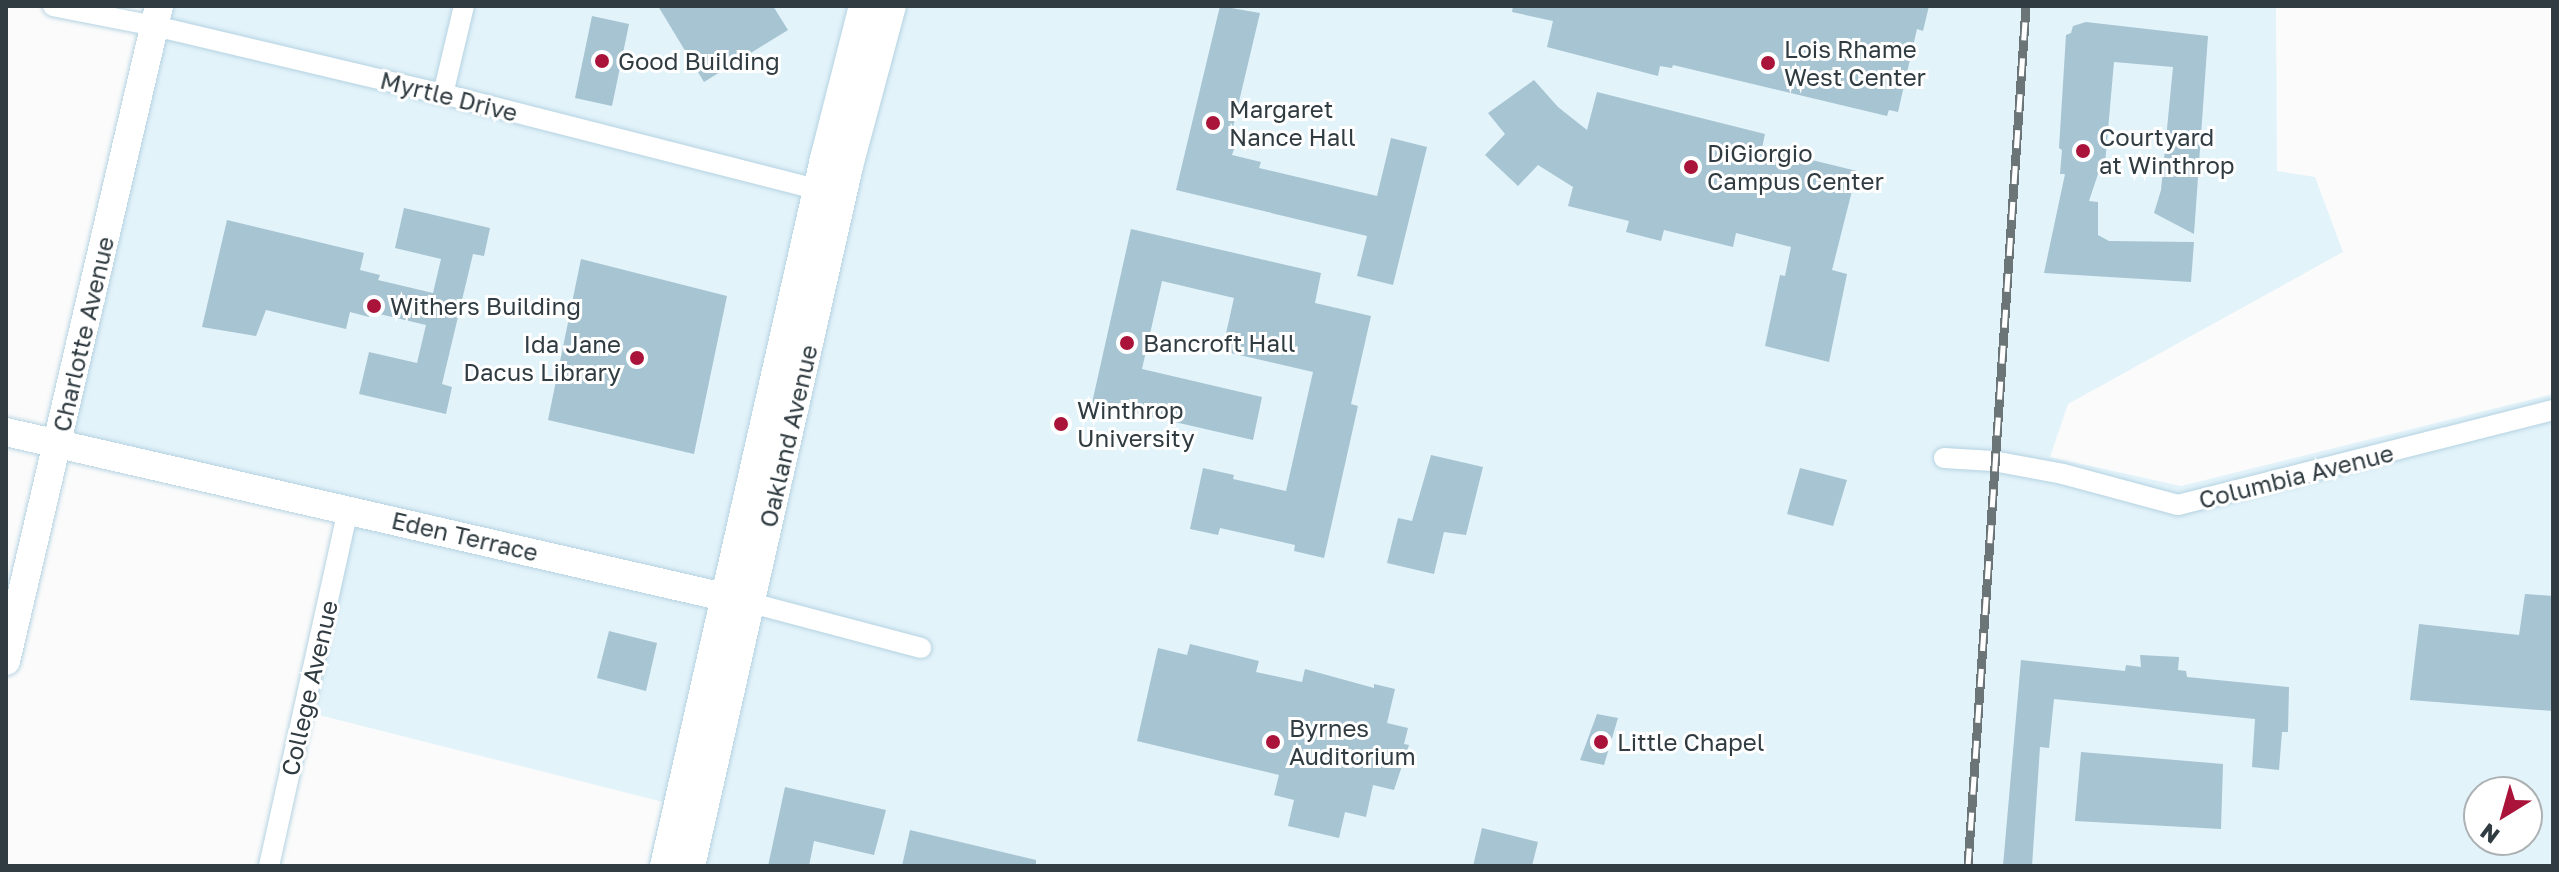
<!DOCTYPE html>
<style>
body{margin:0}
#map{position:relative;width:2559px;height:872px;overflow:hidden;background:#fbfbfb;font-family:"Golos Text",sans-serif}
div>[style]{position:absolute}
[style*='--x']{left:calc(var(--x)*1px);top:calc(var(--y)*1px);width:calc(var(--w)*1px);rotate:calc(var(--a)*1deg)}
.built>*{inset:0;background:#e3f3fa}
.building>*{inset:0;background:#a6c4d2}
.roads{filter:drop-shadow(0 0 2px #b5d3e1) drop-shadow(0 0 2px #b5d3e1)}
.street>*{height:20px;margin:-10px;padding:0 10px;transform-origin:10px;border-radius:10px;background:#fff}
.secondary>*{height:28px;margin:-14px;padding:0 14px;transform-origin:14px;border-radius:14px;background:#fff}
.primary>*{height:30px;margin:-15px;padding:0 15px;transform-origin:15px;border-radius:15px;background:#fff}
.rail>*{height:9px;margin-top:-4.5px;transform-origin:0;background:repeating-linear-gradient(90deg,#fff 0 18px,#6b7477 0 36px);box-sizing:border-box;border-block:2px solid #6b7477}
.dots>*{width:22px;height:22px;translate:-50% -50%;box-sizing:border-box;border:4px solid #fff;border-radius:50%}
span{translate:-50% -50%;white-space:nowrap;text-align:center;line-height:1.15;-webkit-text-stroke:6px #fff;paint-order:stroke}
.poi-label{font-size:24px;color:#303c41}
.left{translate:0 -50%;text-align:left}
.right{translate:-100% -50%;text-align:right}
.street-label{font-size:24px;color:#303c41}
.frame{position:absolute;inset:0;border:8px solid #303c41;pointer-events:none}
.north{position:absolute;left:2463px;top:776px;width:80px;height:80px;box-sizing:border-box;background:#fff;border:2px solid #acb1b3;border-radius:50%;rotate:217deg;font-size:22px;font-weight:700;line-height:32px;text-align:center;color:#303c41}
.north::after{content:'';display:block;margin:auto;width:28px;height:36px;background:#aa143a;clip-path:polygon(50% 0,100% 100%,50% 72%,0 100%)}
</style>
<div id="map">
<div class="built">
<div style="clip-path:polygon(evenodd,159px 6px,2276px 6px,2277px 171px,2315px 177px,2343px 252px,2068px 404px,2050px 457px,2181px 486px,2553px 394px,2553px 866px,648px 866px,663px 802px,303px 711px,348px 510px,57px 444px,159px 6px,2479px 792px,2527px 792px,2527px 840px,2479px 840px,2479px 792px)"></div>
</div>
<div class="building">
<div style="clip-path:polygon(658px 6px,773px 6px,788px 30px,704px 82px)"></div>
<div style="clip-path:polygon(1220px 6px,1260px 13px,1228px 148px,1234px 149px,1232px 155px,1261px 162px,1259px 168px,1377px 196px,1391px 138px,1427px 147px,1393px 285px,1357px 276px,1367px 236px,1176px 190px)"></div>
<div style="clip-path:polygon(1513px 6px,1929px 6px,1923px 31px,1917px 29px,1898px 112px,1889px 110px,1887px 116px,1673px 65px,1672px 68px,1660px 66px,1658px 76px,1547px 47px,1553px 21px,1512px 12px)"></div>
<div style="clip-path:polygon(592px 16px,629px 24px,612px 106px,575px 98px)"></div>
<div style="clip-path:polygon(2086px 22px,2208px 36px,2194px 234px,2154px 213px,2161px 190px,2173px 67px,2114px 62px,2104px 175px,2098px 174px,2089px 201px,2098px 202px,2098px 235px,2109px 241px,2194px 242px,2191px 282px,2044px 273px,2065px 174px,2060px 174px,2062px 150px,2059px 148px,2066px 35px,2071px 33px,2073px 26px)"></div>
<div style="clip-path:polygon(1534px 80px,1558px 107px,1587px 130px,1597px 92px,1765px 134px,1762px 148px,1857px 171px,1832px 270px,1847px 274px,1829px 362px,1765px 346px,1780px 275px,1785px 276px,1791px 247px,1736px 233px,1733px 247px,1664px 230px,1661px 241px,1626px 232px,1629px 221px,1568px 206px,1573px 187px,1538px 165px,1518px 186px,1485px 155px,1505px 134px,1488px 113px)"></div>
<div style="clip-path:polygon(404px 208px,490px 228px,484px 256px,473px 254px,442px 384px,452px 387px,446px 414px,359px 394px,369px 352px,417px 363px,426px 325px,371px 312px,369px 317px,350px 312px,346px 329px,266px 310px,256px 336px,202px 327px,227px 220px,364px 253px,360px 270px,380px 275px,378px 280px,433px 293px,441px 259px,395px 248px)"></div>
<div style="clip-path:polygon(1131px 229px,1321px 273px,1315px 303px,1371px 316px,1351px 404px,1358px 406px,1324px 558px,1294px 551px,1295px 545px,1220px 528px,1218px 535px,1190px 529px,1203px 468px,1234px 475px,1233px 479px,1286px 491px,1313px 372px,1222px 351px,1234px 298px,1162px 281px,1142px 369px,1262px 397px,1253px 440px,1092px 403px)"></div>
<div style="clip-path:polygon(581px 259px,727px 296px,694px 454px,548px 420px)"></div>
<div style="clip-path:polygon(1431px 455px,1483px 467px,1466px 535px,1444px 532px,1434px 574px,1387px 563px,1398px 518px,1412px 521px)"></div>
<div style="clip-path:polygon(1800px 468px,1847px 480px,1833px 526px,1787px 514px)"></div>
<div style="clip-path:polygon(2525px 594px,2553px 596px,2553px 711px,2410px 700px,2419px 624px,2519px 635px)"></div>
<div style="clip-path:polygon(609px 631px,657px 643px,646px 691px,597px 678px)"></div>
<div style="clip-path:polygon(1190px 644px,1259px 661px,1256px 672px,1302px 682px,1305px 669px,1374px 688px,1374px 684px,1395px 689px,1387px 723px,1408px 728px,1404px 744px,1409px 745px,1394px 790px,1373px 785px,1366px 817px,1345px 812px,1339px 838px,1288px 826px,1294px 800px,1274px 795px,1279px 775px,1137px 741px,1158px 648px,1187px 655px)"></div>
<div style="clip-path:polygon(2140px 655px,2179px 657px,2178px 670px,2186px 671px,2187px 677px,2289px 687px,2288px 732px,2282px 732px,2279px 770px,2252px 767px,2255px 719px,2054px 699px,2049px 748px,2040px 747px,2032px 866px,2003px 866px,2021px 660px,2125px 671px,2126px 665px,2141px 667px)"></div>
<div style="clip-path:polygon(1597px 714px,1618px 718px,1604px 765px,1580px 760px)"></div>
<div style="clip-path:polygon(2081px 752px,2223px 764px,2221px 829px,2075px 821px)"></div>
<div style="clip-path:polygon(785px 787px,886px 810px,874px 855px,814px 841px,809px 866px,768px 866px)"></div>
<div style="clip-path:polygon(1482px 828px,1538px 842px,1532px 866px,1473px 866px)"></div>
<div style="clip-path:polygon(910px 830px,1036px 860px,1036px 866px,902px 866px)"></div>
</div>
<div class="roads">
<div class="street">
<div style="--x:53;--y:6;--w:104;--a:11.1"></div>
<div style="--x:155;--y:26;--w:296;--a:13.3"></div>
<div style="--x:443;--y:94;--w:399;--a:14.3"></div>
<div style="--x:443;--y:94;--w:90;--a:-76.6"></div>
<div style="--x:1944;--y:458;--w:49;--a:3.5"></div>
<div style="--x:1993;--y:461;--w:71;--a:10.5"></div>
<div style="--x:2063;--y:474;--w:119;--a:15.1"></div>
<div style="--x:2178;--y:505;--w:387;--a:-14.2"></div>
<div style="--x:751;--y:603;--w:176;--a:14.8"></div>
<div style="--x:269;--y:866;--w:365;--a:-77.5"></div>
</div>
<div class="secondary">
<div style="--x:6;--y:432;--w:759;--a:12.94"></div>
<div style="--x:6;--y:661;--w:673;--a:-76.85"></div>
</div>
<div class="primary">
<div style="--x:665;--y:866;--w:725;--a:-77.25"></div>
<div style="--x:825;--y:159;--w:158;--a:-75.7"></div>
<div style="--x:690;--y:866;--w:718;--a:-77.28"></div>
<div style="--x:848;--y:166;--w:166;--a:-75"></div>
</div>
</div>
<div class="rail">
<div style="--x:1968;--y:866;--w:862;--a:-86.14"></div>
</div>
<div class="dots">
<div style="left:602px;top:61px;background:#aa143a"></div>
<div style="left:1768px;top:63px;background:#aa143a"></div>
<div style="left:1213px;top:123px;background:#aa143a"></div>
<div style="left:2083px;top:151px;background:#aa143a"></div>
<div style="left:1691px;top:167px;background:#aa143a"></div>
<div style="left:374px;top:306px;background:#aa143a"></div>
<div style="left:1127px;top:343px;background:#aa143a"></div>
<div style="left:637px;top:358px;background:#aa143a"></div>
<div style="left:1061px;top:424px;background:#aa143a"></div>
<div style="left:1273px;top:742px;background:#aa143a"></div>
<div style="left:1601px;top:742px;background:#aa143a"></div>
</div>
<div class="poi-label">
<span class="left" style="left:1784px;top:63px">Lois Rhame<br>West Center</span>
<span class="left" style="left:618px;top:61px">Good Building</span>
<span class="left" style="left:1229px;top:123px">Margaret<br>Nance Hall</span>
<span class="left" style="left:2099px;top:151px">Courtyard<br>at Winthrop</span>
<span class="left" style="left:1707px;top:167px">DiGiorgio<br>Campus Center</span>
<span class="left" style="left:390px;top:306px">Withers Building</span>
<span class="left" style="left:1143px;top:343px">Bancroft Hall</span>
<span class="right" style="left:621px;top:358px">Ida Jane<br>Dacus Library</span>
<span class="left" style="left:1077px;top:424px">Winthrop<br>University</span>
<span class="left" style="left:1289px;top:742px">Byrnes<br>Auditorium</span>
<span class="left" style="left:1617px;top:742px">Little Chapel</span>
</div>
<div class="street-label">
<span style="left:449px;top:96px;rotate:14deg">Myrtle Drive</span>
<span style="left:83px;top:334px;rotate:-77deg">Charlotte Avenue</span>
<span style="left:788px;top:436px;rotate:-77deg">Oakland Avenue</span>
<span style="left:2296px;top:476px;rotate:-14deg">Columbia Avenue</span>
<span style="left:465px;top:536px;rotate:13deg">Eden Terrace</span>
<span style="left:309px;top:688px;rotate:-77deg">College Avenue</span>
</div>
<div class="frame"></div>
<div class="north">N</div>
</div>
